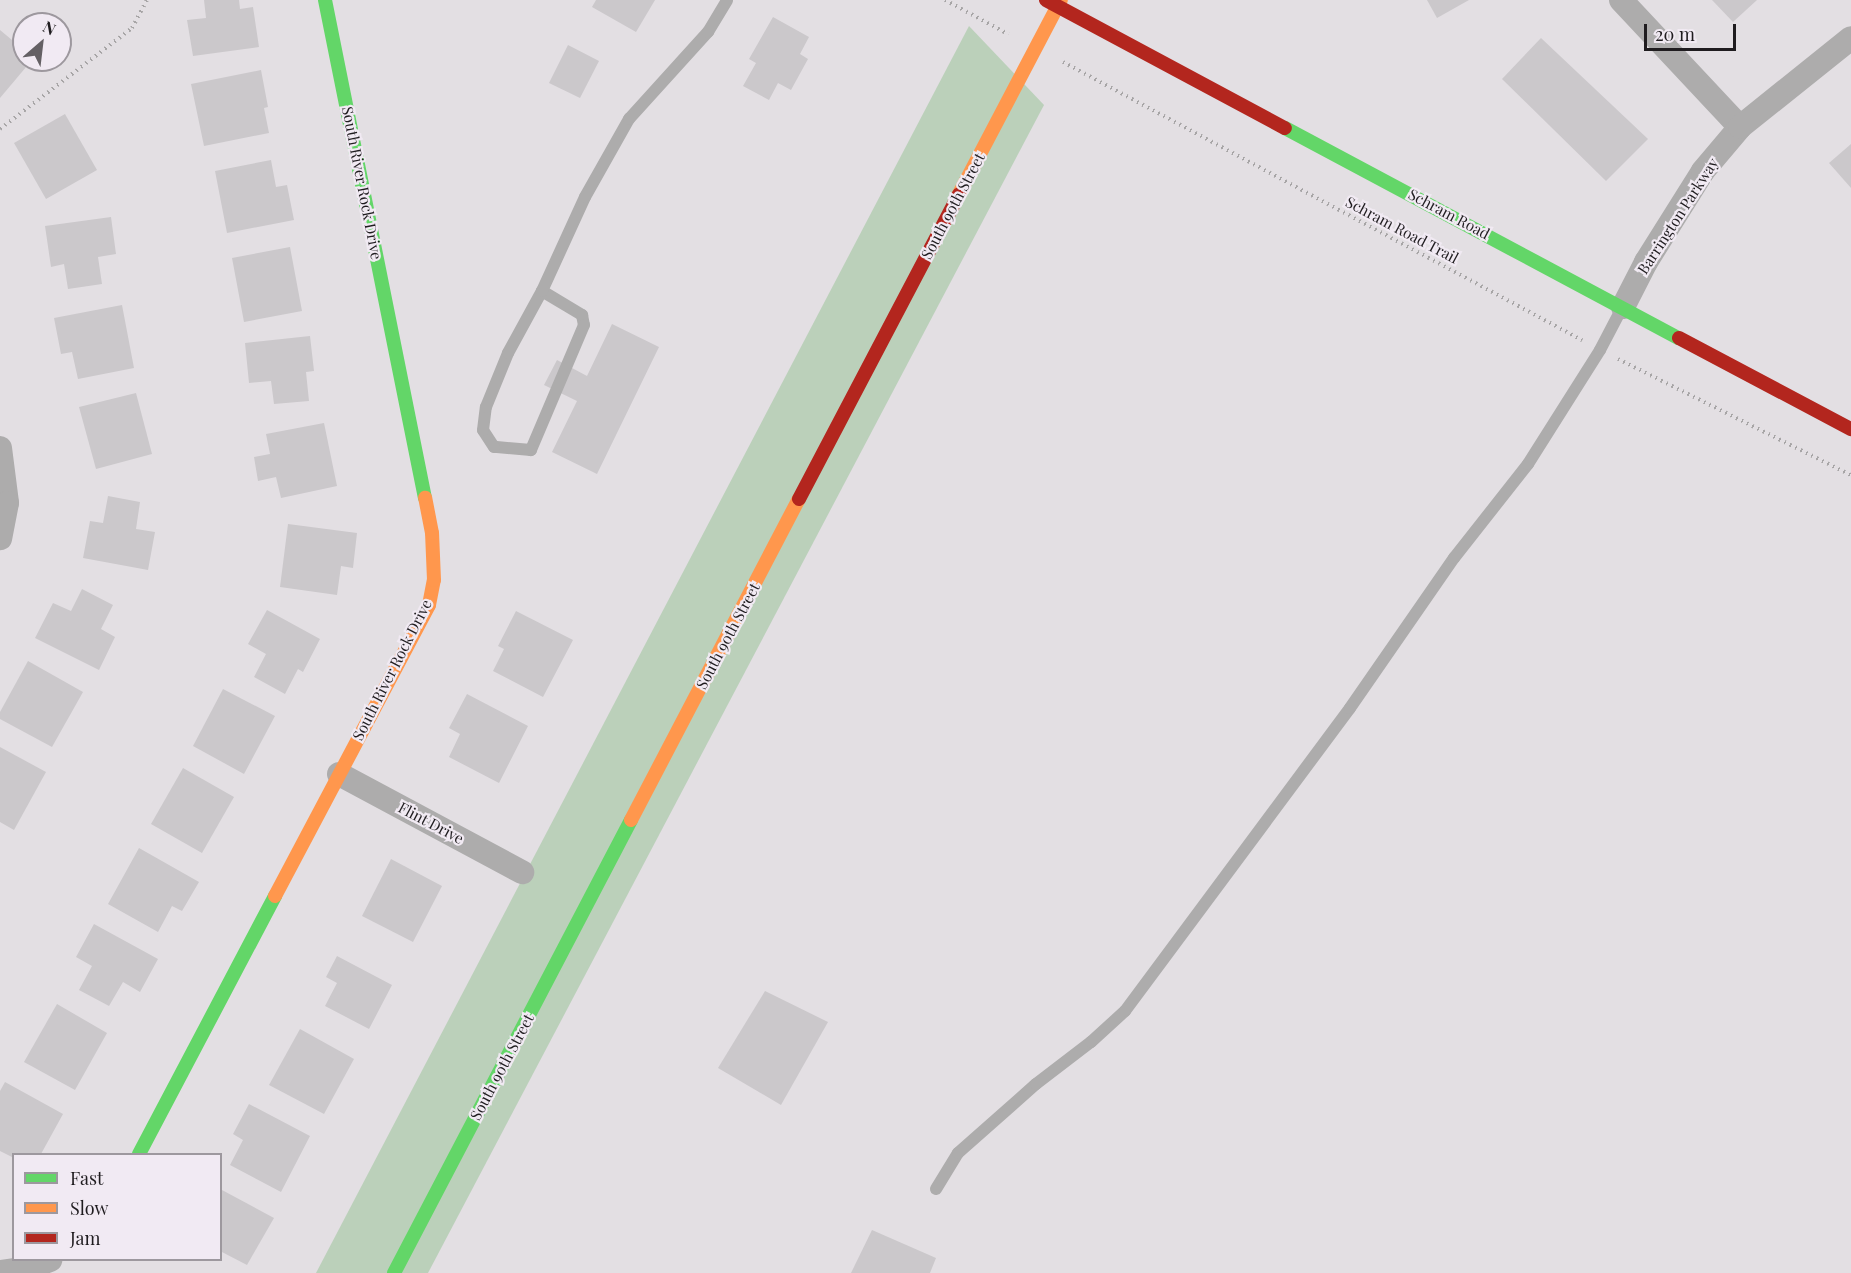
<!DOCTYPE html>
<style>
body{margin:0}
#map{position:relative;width:1851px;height:1273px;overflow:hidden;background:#e3dfe3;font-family:"Playfair Display",serif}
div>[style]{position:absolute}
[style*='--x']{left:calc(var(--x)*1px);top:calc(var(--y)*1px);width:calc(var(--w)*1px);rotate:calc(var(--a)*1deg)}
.green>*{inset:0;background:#bbd0ba}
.building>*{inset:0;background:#cbc8cb}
.path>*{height:4px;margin-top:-2px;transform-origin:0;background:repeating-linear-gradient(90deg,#a7a5a6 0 1.5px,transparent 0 6px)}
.lane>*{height:12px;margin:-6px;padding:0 6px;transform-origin:6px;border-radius:6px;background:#adacac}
.street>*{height:24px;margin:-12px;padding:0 12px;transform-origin:12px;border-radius:12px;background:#adacac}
.fast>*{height:14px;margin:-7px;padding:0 7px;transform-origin:7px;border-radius:7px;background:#63d668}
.slow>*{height:14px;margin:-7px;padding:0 7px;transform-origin:7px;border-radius:7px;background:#ff974d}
.jam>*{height:14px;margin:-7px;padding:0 7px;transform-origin:7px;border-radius:7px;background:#b3261e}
span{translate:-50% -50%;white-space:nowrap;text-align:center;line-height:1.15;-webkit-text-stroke:4.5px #f1eaf3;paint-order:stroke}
.street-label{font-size:15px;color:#1f1c1f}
.legend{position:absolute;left:12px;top:1153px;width:210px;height:108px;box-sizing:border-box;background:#f1eaf3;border:2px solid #9d989e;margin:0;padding:8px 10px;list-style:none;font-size:18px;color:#1f1c1f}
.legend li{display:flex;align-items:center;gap:12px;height:30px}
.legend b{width:30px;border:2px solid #9d989e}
.north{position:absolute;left:12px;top:12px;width:60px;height:60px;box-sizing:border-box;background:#f1eaf3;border:2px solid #9d989e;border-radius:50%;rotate:28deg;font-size:16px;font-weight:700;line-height:24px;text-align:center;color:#1f1c1f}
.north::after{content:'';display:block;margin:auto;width:21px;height:27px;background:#646064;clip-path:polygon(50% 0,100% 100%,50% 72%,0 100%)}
.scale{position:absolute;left:1644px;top:24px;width:92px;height:27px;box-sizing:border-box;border:3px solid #1f1c1f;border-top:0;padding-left:8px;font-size:18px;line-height:21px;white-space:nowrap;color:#1f1c1f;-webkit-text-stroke:4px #f1eaf3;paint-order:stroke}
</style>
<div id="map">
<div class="green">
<div style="clip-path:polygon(969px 26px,1044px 105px,428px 1273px,316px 1273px)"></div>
</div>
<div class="building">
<div style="clip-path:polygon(204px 0,239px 0,240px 9px,253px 7px,259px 47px,193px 56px,187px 20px,206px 18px)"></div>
<div style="clip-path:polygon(596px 0,655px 0,636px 32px,592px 7px)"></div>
<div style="clip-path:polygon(1427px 0,1469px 0,1437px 18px)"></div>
<div style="clip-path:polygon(1712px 0,1757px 0,1733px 22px)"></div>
<div style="clip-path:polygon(773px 17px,809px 37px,800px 54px,808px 59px,791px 90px,778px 83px,769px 100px,743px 86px,756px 63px,749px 59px)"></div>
<div style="clip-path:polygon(0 30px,24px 50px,24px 60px,32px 60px,0 98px)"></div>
<div style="clip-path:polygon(1541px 38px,1648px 139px,1606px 181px,1502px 79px)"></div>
<div style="clip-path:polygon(568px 45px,599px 61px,580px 98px,549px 83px)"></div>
<div style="clip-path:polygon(261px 70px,268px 107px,264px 108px,269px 133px,204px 146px,191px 84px)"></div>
<div style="clip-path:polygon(65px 114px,97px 170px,46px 199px,14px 143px)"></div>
<div style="clip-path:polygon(1851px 144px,1851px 188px,1829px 163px)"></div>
<div style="clip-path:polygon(271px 160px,276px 187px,287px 185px,294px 220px,227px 233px,215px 171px)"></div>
<div style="clip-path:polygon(111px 217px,116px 254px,98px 257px,102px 284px,68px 289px,64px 264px,51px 267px,45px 226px)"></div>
<div style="clip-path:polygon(290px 247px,302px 311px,244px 322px,232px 258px)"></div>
<div style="clip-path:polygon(122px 305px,134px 368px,78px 379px,72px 352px,61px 354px,54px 318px)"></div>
<div style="clip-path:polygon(612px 324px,659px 347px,597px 474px,552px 452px,577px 401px,544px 385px,557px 360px,587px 376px)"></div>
<div style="clip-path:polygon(310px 336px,314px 371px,306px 372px,309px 401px,274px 404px,271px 381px,249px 383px,245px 343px)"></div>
<div style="clip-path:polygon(136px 393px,152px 454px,96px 469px,79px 407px)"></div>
<div style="clip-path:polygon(324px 423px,337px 486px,281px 498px,276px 477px,258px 481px,254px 457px,270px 454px,266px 434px)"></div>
<div style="clip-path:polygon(108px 496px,140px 502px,136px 529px,155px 532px,148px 570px,83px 558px,90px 521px,103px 523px)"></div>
<div style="clip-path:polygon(288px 524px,357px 533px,353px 568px,341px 566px,337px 595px,280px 587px)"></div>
<div style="clip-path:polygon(82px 589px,113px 605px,101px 629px,115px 637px,99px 670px,35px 638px,53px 603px,71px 611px)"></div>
<div style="clip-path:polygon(267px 610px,320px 639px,303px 672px,298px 669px,285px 694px,254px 677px,266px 654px,248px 644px)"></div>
<div style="clip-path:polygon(516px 611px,573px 640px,543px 697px,493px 671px,504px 649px,498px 646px)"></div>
<div style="clip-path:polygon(28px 661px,83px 692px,52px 747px,0 719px,0 712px)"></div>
<div style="clip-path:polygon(223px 689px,275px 716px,244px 774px,193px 746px)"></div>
<div style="clip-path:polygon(467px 694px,528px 726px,499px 783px,449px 757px,460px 734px,449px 728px)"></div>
<div style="clip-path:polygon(0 747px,46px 772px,14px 830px,0 822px)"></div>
<div style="clip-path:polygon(183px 768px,234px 797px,202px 853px,151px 824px)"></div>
<div style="clip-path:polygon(139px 848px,199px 882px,182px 911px,172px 906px,158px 932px,108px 904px)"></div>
<div style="clip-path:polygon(391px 859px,442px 886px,413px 942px,362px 916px)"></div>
<div style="clip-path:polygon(94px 924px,158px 959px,140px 992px,123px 982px,109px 1006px,79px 990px,92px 966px,76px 957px)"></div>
<div style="clip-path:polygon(337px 956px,392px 985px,369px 1029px,325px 1006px,337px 983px,326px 977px)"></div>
<div style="clip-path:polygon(765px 991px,828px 1022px,781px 1105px,718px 1068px)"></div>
<div style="clip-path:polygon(57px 1004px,107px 1033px,75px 1090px,24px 1062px)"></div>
<div style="clip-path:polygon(300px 1029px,354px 1059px,324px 1114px,269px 1085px)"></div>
<div style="clip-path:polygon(5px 1082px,63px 1114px,41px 1154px,14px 1154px,14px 1158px,0 1151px,0 1091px)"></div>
<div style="clip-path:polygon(249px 1104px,310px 1136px,281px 1192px,230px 1165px,243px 1140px,233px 1134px)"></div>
<div style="clip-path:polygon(222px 1190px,274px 1218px,247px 1265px,220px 1251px)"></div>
<div style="clip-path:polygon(872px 1230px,936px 1258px,930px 1273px,851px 1273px)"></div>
</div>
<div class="path">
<div style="--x:945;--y:0;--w:72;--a:28.4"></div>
<div style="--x:1063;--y:62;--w:589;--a:28.18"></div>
<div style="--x:0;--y:129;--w:166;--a:-37.4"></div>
<div style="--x:132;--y:28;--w:32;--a:-62"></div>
<div style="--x:1618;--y:359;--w:260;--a:26.5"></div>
</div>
<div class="lane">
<div style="--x:542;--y:291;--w:47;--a:31"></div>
<div style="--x:582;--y:315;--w:10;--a:79"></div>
<div style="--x:584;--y:325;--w:136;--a:113"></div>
<div style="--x:531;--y:450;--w:37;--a:-175"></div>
<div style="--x:494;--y:447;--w:20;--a:-123"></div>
<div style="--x:483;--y:430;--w:23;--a:-83"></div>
<div style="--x:486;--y:407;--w:58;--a:-67.8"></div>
<div style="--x:508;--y:353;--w:71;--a:-61.3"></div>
<div style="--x:542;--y:291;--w:103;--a:-65.4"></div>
<div style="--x:585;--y:197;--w:90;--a:-60.6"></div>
<div style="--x:629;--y:119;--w:118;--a:-47.8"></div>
<div style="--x:708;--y:32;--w:37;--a:-59"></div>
<div style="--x:936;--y:1189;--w:42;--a:-58.6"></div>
<div style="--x:958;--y:1153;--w:104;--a:-41.5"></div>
<div style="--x:1036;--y:1084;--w:69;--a:-37.4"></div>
<div style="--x:1091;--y:1042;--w:46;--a:-42.4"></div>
<div style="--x:1125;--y:1011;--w:377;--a:-53.4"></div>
<div style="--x:1350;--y:708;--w:183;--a:-55.3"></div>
<div style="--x:1454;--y:558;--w:120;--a:-51.8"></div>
<div style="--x:1528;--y:464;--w:135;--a:-57.7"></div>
<div style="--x:1600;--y:350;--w:47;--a:-62.4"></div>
</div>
<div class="street">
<div style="--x:1621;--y:0;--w:174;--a:46.9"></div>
<div style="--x:1623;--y:307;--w:51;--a:-62.9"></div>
<div style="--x:1646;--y:262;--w:107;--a:-57.9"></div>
<div style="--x:1703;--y:171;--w:57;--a:-49.9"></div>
<div style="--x:1740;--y:127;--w:142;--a:-38.7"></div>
<div style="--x:0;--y:448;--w:55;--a:82.7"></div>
<div style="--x:7;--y:503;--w:36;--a:101"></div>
<div style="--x:339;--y:774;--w:208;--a:28.2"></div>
<div style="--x:0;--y:1272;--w:30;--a:-8"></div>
<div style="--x:30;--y:1268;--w:22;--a:-22"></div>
</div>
<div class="fast">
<div style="--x:325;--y:0;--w:508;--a:78.65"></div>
<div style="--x:1285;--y:128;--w:446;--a:28.1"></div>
<div style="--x:139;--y:1154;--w:292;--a:-62.2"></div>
<div style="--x:394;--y:1273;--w:511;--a:-62.38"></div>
</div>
<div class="slow">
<div style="--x:959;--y:194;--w:219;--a:-62.3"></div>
<div style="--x:631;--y:820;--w:362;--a:-62.4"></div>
<div style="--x:275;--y:896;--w:329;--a:-62.1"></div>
<div style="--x:429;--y:605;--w:25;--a:-79"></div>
<div style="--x:434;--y:580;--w:47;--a:-92.4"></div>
<div style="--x:432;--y:533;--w:36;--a:-101"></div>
</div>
<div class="jam">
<div style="--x:1046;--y:0;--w:271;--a:28.2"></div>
<div style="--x:1679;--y:338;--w:195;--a:27.9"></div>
<div style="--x:799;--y:499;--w:344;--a:-62.3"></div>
</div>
<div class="street-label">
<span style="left:362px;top:183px;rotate:79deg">South River Rock Drive</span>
<span style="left:953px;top:206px;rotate:-62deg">South 90th Street</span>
<span style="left:1449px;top:214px;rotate:28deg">Schram Road</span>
<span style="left:1678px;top:216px;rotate:-57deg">Barrington Parkway</span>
<span style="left:1402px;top:230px;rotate:28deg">Schram Road Trail</span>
<span style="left:728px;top:636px;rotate:-62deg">South 90th Street</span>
<span style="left:392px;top:670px;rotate:-63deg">South River Rock Drive</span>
<span style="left:431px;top:823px;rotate:28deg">Flint Drive</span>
<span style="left:502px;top:1067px;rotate:-62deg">South 90th Street</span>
</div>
<ul class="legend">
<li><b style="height:8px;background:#63d668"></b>Fast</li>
<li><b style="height:8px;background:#ff974d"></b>Slow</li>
<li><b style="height:8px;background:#b3261e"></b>Jam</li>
</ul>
<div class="north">N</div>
<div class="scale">20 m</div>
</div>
